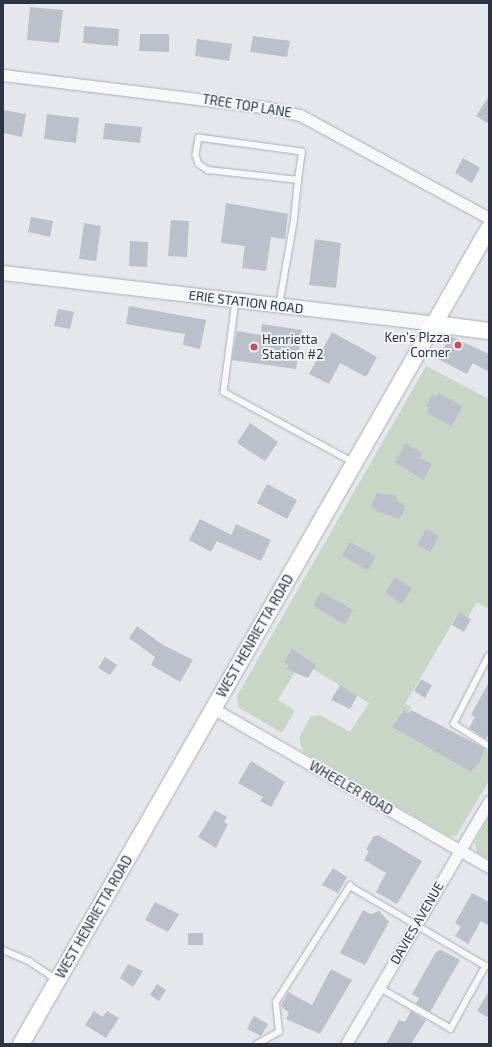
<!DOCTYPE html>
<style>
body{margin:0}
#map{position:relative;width:492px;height:1047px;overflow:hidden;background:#e4e7ec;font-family:"Exo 2",sans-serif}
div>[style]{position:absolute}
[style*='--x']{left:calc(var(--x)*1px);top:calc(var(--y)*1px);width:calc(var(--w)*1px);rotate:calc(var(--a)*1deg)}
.green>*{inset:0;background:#c9d6c5}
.building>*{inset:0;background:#bbc0ca}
.roads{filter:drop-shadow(0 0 1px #a9aeb7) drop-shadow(0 0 1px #a9aeb7)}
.service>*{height:5.5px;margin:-2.75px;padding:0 2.75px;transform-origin:2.75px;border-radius:2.75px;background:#f7f8fa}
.minor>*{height:11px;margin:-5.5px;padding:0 5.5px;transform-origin:5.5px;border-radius:5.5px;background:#f7f8fa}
.tertiary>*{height:14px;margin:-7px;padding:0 7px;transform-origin:7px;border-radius:7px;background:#f7f8fa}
.secondary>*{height:16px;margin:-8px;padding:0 8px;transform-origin:8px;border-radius:8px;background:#fff}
.dots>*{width:11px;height:11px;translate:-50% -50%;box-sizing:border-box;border:2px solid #f4f6f9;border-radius:50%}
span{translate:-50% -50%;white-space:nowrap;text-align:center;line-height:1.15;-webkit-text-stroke:3.5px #f4f6f9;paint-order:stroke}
.street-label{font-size:13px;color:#2b3445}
.poi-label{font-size:13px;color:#2b3445}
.right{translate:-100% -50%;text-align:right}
.left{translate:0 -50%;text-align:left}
.frame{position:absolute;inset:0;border:4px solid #2b3445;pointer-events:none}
</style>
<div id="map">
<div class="green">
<div style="clip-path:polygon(426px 366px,489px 399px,489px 609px,477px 602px,468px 617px,459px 612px,405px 704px,411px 706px,409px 714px,402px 710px,392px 727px,471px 772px,480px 762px,481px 747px,489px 752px,489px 781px,456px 836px,449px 836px,303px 752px,299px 738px,310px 717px,320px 715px,350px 732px,369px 703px,301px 662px,278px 700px,295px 710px,282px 733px,238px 707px,237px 696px)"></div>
<div style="clip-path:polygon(489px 816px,489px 859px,477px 852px,475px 842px)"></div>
</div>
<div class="building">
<div style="clip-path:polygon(30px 7px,63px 10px,59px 43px,27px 40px)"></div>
<div style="clip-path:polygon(84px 26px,119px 29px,118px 46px,83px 43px)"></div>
<div style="clip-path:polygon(140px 34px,169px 34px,169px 52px,139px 51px)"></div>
<div style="clip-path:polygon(253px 36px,290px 41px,287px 57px,250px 52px)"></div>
<div style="clip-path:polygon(197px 39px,232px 44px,229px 61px,195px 56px)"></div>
<div style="clip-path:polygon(489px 96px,489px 124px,476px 116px)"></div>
<div style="clip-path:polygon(3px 110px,26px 114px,22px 137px,3px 133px)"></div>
<div style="clip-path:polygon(47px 114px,79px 118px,76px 143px,44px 139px)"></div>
<div style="clip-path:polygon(105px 123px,142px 127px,140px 143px,103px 139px)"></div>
<div style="clip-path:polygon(463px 158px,480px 168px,472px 183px,455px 173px)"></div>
<div style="clip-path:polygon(226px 203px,288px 214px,285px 239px,271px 237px,266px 271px,242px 268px,245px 246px,221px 243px)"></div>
<div style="clip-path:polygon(31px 217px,53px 221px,50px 237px,28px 232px)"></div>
<div style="clip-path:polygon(171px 220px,189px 221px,187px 257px,168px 256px)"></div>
<div style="clip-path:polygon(84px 223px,101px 226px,96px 261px,79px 259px)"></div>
<div style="clip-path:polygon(315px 239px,341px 243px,336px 288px,309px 285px)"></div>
<div style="clip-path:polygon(130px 241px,148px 242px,147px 267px,129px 266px)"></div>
<div style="clip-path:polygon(129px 306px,206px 320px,200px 349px,183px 345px,185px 334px,126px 324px)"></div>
<div style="clip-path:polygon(58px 309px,74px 312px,70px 329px,54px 326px)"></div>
<div style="clip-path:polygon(262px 324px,302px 330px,296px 369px,232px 360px,237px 331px,261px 335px)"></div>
<div style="clip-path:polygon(332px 332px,377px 357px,366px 377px,340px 363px,329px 384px,309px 374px)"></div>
<div style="clip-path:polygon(450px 336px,489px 354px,489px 372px,473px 363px,467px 374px,438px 359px)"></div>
<div style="clip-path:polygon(438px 393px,463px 406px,452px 426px,427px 413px,429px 408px,426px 406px,432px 395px,436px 397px)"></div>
<div style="clip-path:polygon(250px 423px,278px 442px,265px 461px,237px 443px)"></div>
<div style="clip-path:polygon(405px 444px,423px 453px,420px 458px,432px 464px,423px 480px,395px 462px)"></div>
<div style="clip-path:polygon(267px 484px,297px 500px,287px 519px,257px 503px)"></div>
<div style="clip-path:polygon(377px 493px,396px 496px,397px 501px,405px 506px,403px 514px,398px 519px,377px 511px,371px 505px)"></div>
<div style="clip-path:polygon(200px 519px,231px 535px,236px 524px,271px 540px,261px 561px,217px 541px,211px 552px,189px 540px)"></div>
<div style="clip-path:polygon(426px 529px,439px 536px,430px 552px,417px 545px)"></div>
<div style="clip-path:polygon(350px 542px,376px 556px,368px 570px,342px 556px)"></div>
<div style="clip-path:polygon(395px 577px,412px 588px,402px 604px,385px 593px)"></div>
<div style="clip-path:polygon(321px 592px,353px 610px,345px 624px,313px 606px)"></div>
<div style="clip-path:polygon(459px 612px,471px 619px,464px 632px,452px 625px)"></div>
<div style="clip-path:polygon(137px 626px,163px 645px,193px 660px,180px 682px,151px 665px,155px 657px,129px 638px)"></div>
<div style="clip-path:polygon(292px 649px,316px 665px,308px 678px,286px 669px,289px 665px,284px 662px)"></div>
<div style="clip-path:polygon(105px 657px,117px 665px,110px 675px,98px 668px)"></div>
<div style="clip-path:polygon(421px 679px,432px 685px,425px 698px,414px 691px)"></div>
<div style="clip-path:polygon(489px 682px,489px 734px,486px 739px,469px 728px,475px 717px,471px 715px)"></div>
<div style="clip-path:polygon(340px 685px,357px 696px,350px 709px,331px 700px)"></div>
<div style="clip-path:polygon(403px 710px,409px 714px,411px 710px,484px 748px,480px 762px,471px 772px,392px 727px)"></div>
<div style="clip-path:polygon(251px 761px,285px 782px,271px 807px,260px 801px,263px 797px,238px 783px)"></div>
<div style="clip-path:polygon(215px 810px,227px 817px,224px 822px,228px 824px,216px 848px,198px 837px)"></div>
<div style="clip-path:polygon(378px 835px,422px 861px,397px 904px,376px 892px,386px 873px,364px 860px,369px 851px,366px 850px,373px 837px)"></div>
<div style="clip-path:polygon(333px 868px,347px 877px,338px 893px,322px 885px)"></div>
<div style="clip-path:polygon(472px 893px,489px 902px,489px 926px,481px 921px,468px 944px,455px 936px,461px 927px,455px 923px)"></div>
<div style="clip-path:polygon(155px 902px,179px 914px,168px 932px,145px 920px)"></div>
<div style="clip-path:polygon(363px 910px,371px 914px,379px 911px,389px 922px,365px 965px,340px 953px)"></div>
<div style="clip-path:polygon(188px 933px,203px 933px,203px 945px,188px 945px)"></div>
<div style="clip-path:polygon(441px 950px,460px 960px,430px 1012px,416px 1004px,419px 998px,412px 994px,436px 952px)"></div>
<div style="clip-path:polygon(128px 964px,143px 971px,133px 987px,120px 978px)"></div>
<div style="clip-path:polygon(331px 969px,352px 980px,320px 1034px,286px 1019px,289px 1013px,281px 1006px,288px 992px,312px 1005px)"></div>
<div style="clip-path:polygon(157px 984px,166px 990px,159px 1001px,150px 995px)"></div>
<div style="clip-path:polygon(489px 991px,489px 1018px,477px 1011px)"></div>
<div style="clip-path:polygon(94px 1011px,103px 1017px,107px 1011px,119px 1018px,106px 1038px,85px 1025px)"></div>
<div style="clip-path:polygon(411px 1011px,426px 1020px,411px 1044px,386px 1044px,399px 1020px,405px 1022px)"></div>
<div style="clip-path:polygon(254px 1016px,268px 1024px,261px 1036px,247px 1029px)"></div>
</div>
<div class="roads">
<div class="service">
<div style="--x:236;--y:301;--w:92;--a:97.5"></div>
<div style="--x:224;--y:392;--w:147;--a:28.5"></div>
<div style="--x:279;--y:306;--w:87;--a:-80.1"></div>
<div style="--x:294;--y:220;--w:40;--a:-84.3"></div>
<div style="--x:298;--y:180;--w:28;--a:-82"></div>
<div style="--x:302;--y:152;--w:104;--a:-172.3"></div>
<div style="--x:199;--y:138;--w:17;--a:100"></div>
<div style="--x:196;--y:155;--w:9;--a:72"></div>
<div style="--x:199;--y:164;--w:11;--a:34"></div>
<div style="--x:208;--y:170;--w:91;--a:6.3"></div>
<div style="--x:489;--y:656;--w:76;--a:117.2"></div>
<div style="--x:454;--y:724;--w:41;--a:32.2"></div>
<div style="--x:3;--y:950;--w:28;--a:23"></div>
<div style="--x:29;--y:961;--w:34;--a:34"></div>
<div style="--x:257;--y:1044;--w:25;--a:-29"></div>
<div style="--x:279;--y:1032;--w:30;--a:-96"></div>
<div style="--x:276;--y:1002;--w:138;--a:-57.5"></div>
<div style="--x:350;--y:886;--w:158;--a:30.5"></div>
<div style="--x:486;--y:966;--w:72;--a:119.1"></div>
<div style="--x:451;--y:1029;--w:83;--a:-150.3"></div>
</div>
<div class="minor">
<div style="--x:3;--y:75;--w:264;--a:7"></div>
<div style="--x:265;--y:107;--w:36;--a:13"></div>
<div style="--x:300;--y:115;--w:215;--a:28.6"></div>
<div style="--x:214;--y:709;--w:317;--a:29.9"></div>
<div style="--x:346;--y:1044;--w:282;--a:-59.5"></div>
</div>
<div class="tertiary">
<div style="--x:3;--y:273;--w:435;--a:6.7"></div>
</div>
<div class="secondary">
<div style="--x:435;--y:324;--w:54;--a:7.4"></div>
<div style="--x:21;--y:1044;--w:941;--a:-60.16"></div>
</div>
</div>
<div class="dots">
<div style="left:458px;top:345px;background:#d1495b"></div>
<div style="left:254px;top:347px;background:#d1495b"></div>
</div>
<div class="street-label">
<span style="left:247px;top:106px;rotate:9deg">TREE TOP LANE</span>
<span style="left:246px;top:302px;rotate:7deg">ERIE STATION ROAD</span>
<span style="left:255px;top:636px;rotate:-60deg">WEST HENRIETTA ROAD</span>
<span style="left:351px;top:788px;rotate:30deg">WHEELER ROAD</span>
<span style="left:94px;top:917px;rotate:-60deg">WEST HENRIETTA ROAD</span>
<span style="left:417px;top:923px;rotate:-60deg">DAVIES AVENUE</span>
</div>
<div class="poi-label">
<span class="right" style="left:450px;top:345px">Ken's PIzza<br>Corner</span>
<span class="left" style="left:262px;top:347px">Henrietta<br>Station #2</span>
</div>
<div class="frame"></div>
</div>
